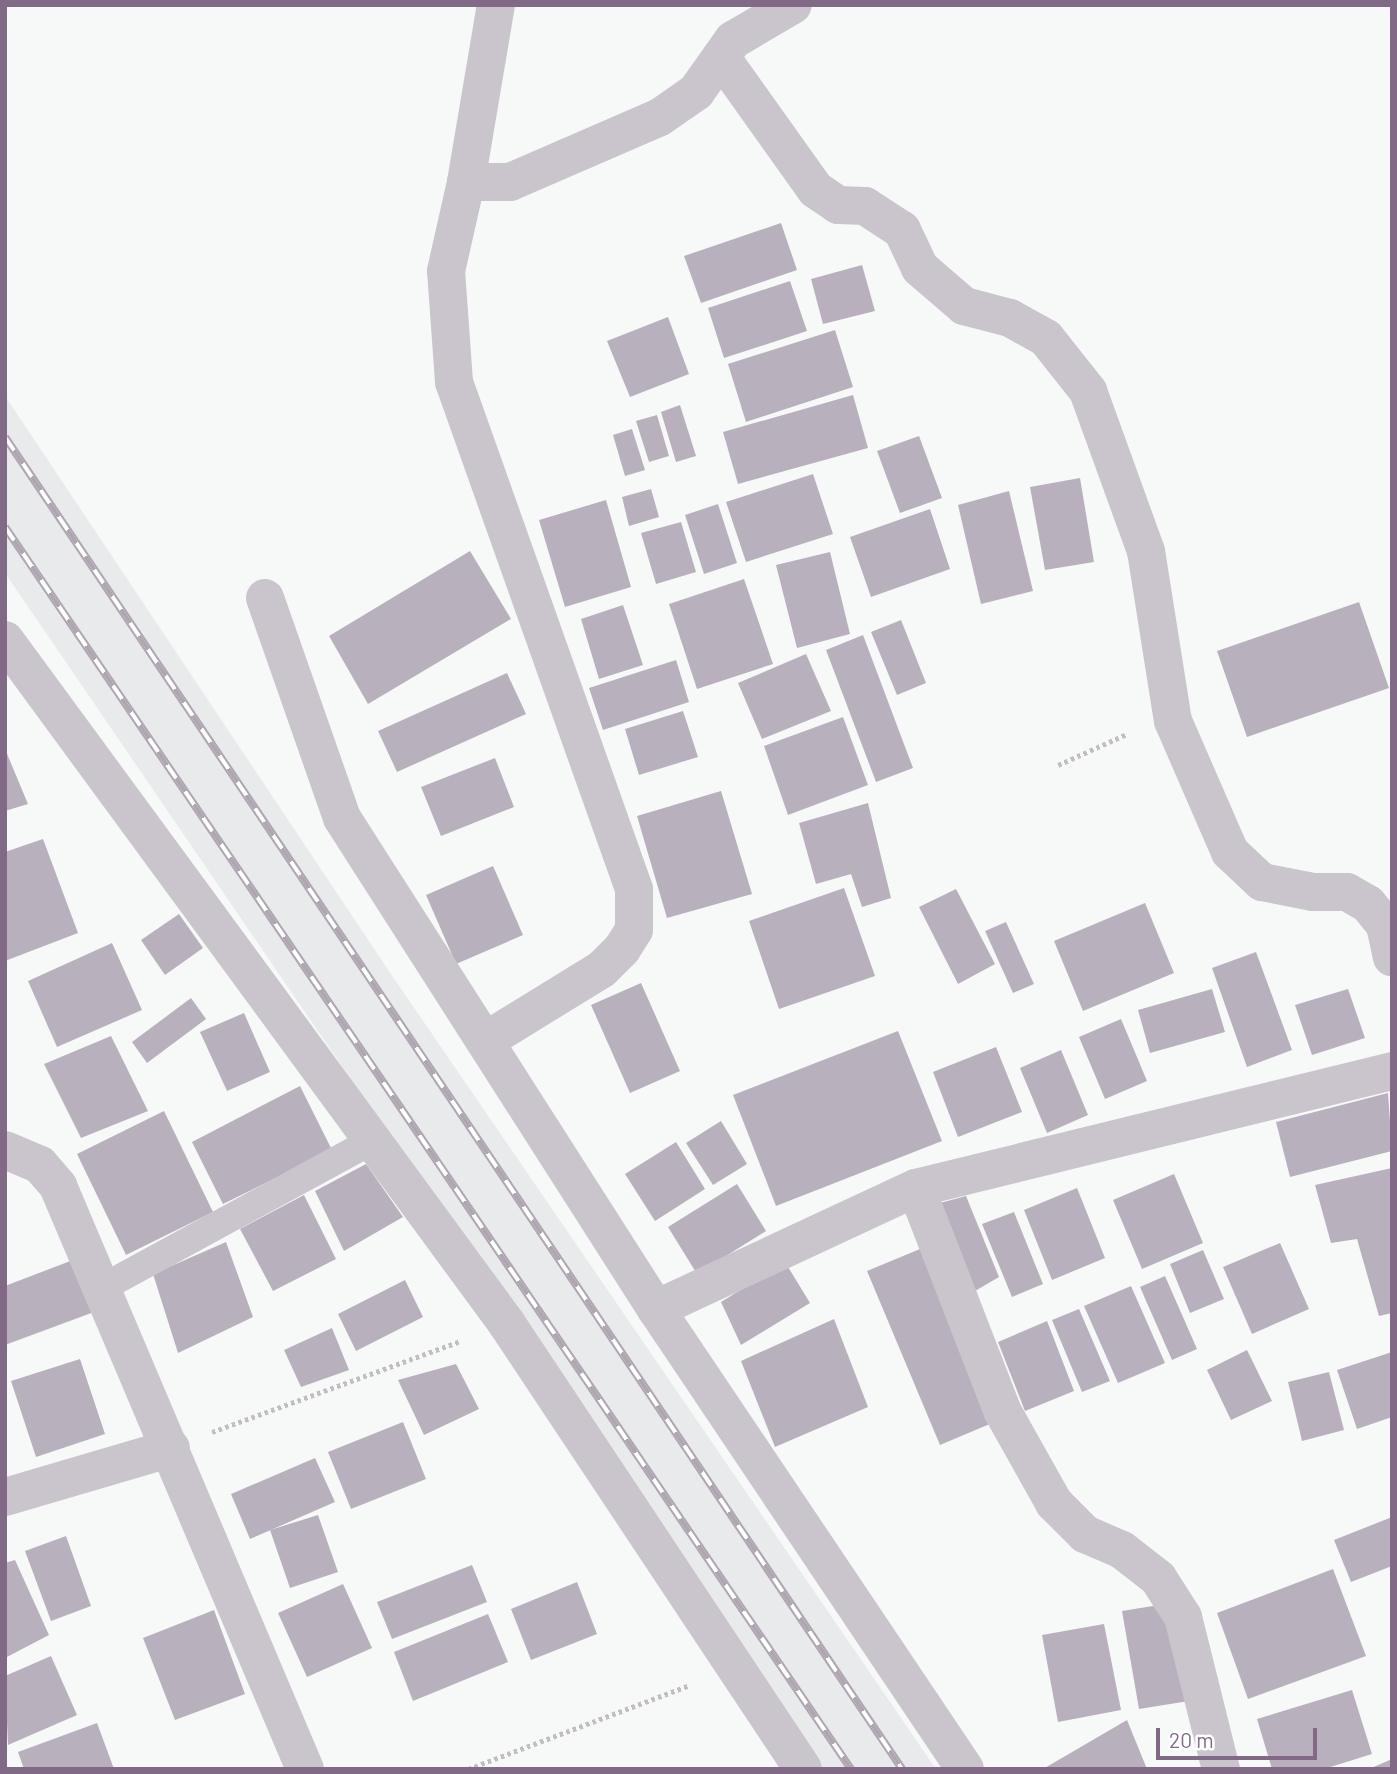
<!DOCTYPE html>
<style>
body{margin:0}
#map{position:relative;width:1397px;height:1774px;overflow:hidden;background:#f7f9f8;font-family:Barlow,sans-serif}
div>[style]{position:absolute}
[style*='--x']{left:calc(var(--x)*1px);top:calc(var(--y)*1px);width:calc(var(--w)*1px);rotate:calc(var(--a)*1deg)}
.built>*{inset:0;background:#e9eaeb}
.building>*{inset:0;background:#b9b0bd}
.path>*{height:4.5px;margin-top:-2.25px;transform-origin:0;background:repeating-linear-gradient(90deg,#c1bdc2 0 3.5px,transparent 0 7px)}
.service>*{height:28px;margin:-14px;padding:0 14px;transform-origin:14px;border-radius:14px;background:#cac5cc}
.minor>*{height:38px;margin:-19px;padding:0 19px;transform-origin:19px;border-radius:19px;background:#cac5cc}
.rail>*{height:8px;margin-top:-4px;transform-origin:0;background:repeating-linear-gradient(90deg,#fff 0 16px,#aea6b1 0 32px);box-sizing:border-box;border-block:2px solid #aea6b1}
span{translate:-50% -50%;white-space:nowrap;text-align:center;line-height:1.15;-webkit-text-stroke:7px #fff;paint-order:stroke}
.frame{position:absolute;inset:0;border:7px solid #806a86;pointer-events:none}
.scale{position:absolute;left:1156px;top:1728px;width:161px;height:32px;box-sizing:border-box;border:4px solid #806a86;border-top:0;padding-left:9px;font-size:21px;line-height:24px;white-space:nowrap;color:#806a86;-webkit-text-stroke:5px #fff;paint-order:stroke}
</style>
<div id="map">
<div class="built">
<div style="clip-path:polygon(5px 396px,393px 977px,936px 1769px,822px 1769px,5px 573px)"></div>
</div>
<div class="building">
<div style="clip-path:polygon(781px 223px,797px 270px,701px 303px,684px 256px)"></div>
<div style="clip-path:polygon(862px 265px,875px 311px,823px 324px,811px 279px)"></div>
<div style="clip-path:polygon(790px 281px,807px 331px,724px 358px,708px 308px)"></div>
<div style="clip-path:polygon(668px 317px,689px 374px,630px 397px,607px 341px)"></div>
<div style="clip-path:polygon(835px 330px,853px 387px,746px 422px,728px 364px)"></div>
<div style="clip-path:polygon(853px 395px,868px 448px,738px 484px,723px 432px)"></div>
<div style="clip-path:polygon(680px 405px,696px 456px,676px 462px,661px 412px)"></div>
<div style="clip-path:polygon(657px 415px,669px 456px,649px 462px,636px 421px)"></div>
<div style="clip-path:polygon(632px 429px,645px 470px,625px 476px,613px 435px)"></div>
<div style="clip-path:polygon(919px 436px,942px 498px,900px 513px,877px 451px)"></div>
<div style="clip-path:polygon(813px 474px,833px 534px,746px 562px,726px 502px)"></div>
<div style="clip-path:polygon(1080px 478px,1094px 562px,1045px 570px,1030px 487px)"></div>
<div style="clip-path:polygon(651px 489px,659px 517px,629px 526px,622px 497px)"></div>
<div style="clip-path:polygon(1009px 491px,1033px 591px,981px 604px,958px 505px)"></div>
<div style="clip-path:polygon(606px 500px,631px 587px,565px 607px,539px 520px)"></div>
<div style="clip-path:polygon(718px 504px,737px 563px,704px 574px,685px 515px)"></div>
<div style="clip-path:polygon(930px 509px,950px 569px,871px 597px,850px 537px)"></div>
<div style="clip-path:polygon(681px 522px,696px 572px,656px 584px,641px 533px)"></div>
<div style="clip-path:polygon(470px 551px,511px 619px,368px 704px,329px 636px)"></div>
<div style="clip-path:polygon(830px 552px,850px 634px,797px 648px,776px 565px)"></div>
<div style="clip-path:polygon(744px 579px,773px 664px,697px 689px,669px 604px)"></div>
<div style="clip-path:polygon(1359px 602px,1389px 688px,1247px 737px,1217px 651px)"></div>
<div style="clip-path:polygon(623px 605px,643px 665px,599px 679px,581px 619px)"></div>
<div style="clip-path:polygon(901px 620px,926px 683px,897px 695px,871px 632px)"></div>
<div style="clip-path:polygon(863px 635px,913px 768px,876px 782px,826px 650px)"></div>
<div style="clip-path:polygon(806px 654px,831px 711px,762px 739px,738px 683px)"></div>
<div style="clip-path:polygon(676px 660px,689px 702px,603px 730px,589px 688px)"></div>
<div style="clip-path:polygon(507px 673px,526px 714px,397px 772px,378px 731px)"></div>
<div style="clip-path:polygon(683px 711px,698px 757px,639px 775px,625px 729px)"></div>
<div style="clip-path:polygon(843px 717px,868px 785px,788px 815px,764px 746px)"></div>
<div style="clip-path:polygon(5px 749px,28px 804px,5px 811px)"></div>
<div style="clip-path:polygon(495px 758px,514px 807px,441px 836px,421px 787px)"></div>
<div style="clip-path:polygon(721px 791px,752px 894px,667px 918px,637px 816px)"></div>
<div style="clip-path:polygon(868px 803px,891px 898px,862px 907px,851px 874px,816px 884px,799px 823px)"></div>
<div style="clip-path:polygon(43px 839px,78px 933px,5px 961px,5px 852px)"></div>
<div style="clip-path:polygon(493px 866px,523px 935px,456px 964px,426px 895px)"></div>
<div style="clip-path:polygon(844px 888px,875px 976px,779px 1009px,749px 921px)"></div>
<div style="clip-path:polygon(956px 889px,995px 964px,958px 984px,919px 907px)"></div>
<div style="clip-path:polygon(1145px 903px,1174px 973px,1083px 1011px,1054px 941px)"></div>
<div style="clip-path:polygon(179px 914px,203px 948px,165px 975px,141px 940px)"></div>
<div style="clip-path:polygon(1006px 922px,1034px 984px,1013px 993px,985px 931px)"></div>
<div style="clip-path:polygon(112px 943px,142px 1010px,57px 1047px,28px 981px)"></div>
<div style="clip-path:polygon(1256px 952px,1292px 1050px,1247px 1067px,1212px 968px)"></div>
<div style="clip-path:polygon(641px 983px,680px 1071px,630px 1093px,591px 1005px)"></div>
<div style="clip-path:polygon(1212px 989px,1225px 1032px,1150px 1053px,1138px 1010px)"></div>
<div style="clip-path:polygon(1348px 989px,1365px 1038px,1312px 1055px,1295px 1005px)"></div>
<div style="clip-path:polygon(191px 998px,206px 1019px,147px 1063px,132px 1042px)"></div>
<div style="clip-path:polygon(244px 1013px,270px 1072px,227px 1091px,200px 1032px)"></div>
<div style="clip-path:polygon(1121px 1019px,1147px 1081px,1105px 1099px,1079px 1037px)"></div>
<div style="clip-path:polygon(898px 1031px,942px 1141px,776px 1206px,733px 1095px)"></div>
<div style="clip-path:polygon(111px 1036px,148px 1111px,81px 1138px,44px 1064px)"></div>
<div style="clip-path:polygon(996px 1047px,1022px 1112px,958px 1137px,933px 1072px)"></div>
<div style="clip-path:polygon(1061px 1050px,1088px 1115px,1047px 1133px,1020px 1068px)"></div>
<div style="clip-path:polygon(300px 1086px,332px 1150px,223px 1204px,192px 1142px)"></div>
<div style="clip-path:polygon(1388px 1093px,1392px 1151px,1290px 1177px,1276px 1122px)"></div>
<div style="clip-path:polygon(164px 1111px,213px 1212px,126px 1255px,77px 1154px)"></div>
<div style="clip-path:polygon(721px 1121px,747px 1164px,713px 1185px,686px 1143px)"></div>
<div style="clip-path:polygon(676px 1142px,705px 1189px,655px 1221px,625px 1174px)"></div>
<div style="clip-path:polygon(366px 1164px,403px 1217px,344px 1251px,315px 1191px)"></div>
<div style="clip-path:polygon(1392px 1168px,1392px 1313px,1379px 1316px,1357px 1239px,1331px 1243px,1315px 1185px)"></div>
<div style="clip-path:polygon(1174px 1174px,1203px 1243px,1142px 1269px,1113px 1200px)"></div>
<div style="clip-path:polygon(737px 1184px,766px 1231px,697px 1274px,668px 1227px)"></div>
<div style="clip-path:polygon(1077px 1188px,1105px 1258px,1052px 1280px,1024px 1210px)"></div>
<div style="clip-path:polygon(304px 1195px,336px 1259px,273px 1291px,240px 1229px)"></div>
<div style="clip-path:polygon(966px 1196px,999px 1277px,975px 1291px,940px 1203px)"></div>
<div style="clip-path:polygon(1014px 1212px,1043px 1284px,1012px 1297px,982px 1224px)"></div>
<div style="clip-path:polygon(226px 1242px,253px 1317px,178px 1353px,153px 1274px)"></div>
<div style="clip-path:polygon(1280px 1243px,1309px 1309px,1252px 1334px,1223px 1267px)"></div>
<div style="clip-path:polygon(932px 1244px,1004px 1418px,940px 1445px,867px 1271px)"></div>
<div style="clip-path:polygon(1203px 1250px,1224px 1299px,1190px 1313px,1170px 1264px)"></div>
<div style="clip-path:polygon(73px 1260px,94px 1312px,5px 1345px,5px 1286px)"></div>
<div style="clip-path:polygon(785px 1262px,810px 1303px,741px 1345px,721px 1302px)"></div>
<div style="clip-path:polygon(1165px 1276px,1197px 1349px,1172px 1360px,1140px 1287px)"></div>
<div style="clip-path:polygon(405px 1280px,423px 1317px,356px 1351px,338px 1314px)"></div>
<div style="clip-path:polygon(1131px 1286px,1165px 1363px,1118px 1383px,1084px 1306px)"></div>
<div style="clip-path:polygon(1079px 1309px,1110px 1381px,1082px 1392px,1052px 1320px)"></div>
<div style="clip-path:polygon(834px 1319px,868px 1407px,775px 1447px,741px 1361px)"></div>
<div style="clip-path:polygon(1047px 1321px,1074px 1391px,1025px 1411px,998px 1342px)"></div>
<div style="clip-path:polygon(332px 1328px,349px 1370px,301px 1387px,284px 1350px)"></div>
<div style="clip-path:polygon(1247px 1350px,1272px 1401px,1231px 1420px,1207px 1370px)"></div>
<div style="clip-path:polygon(1392px 1352px,1392px 1417px,1357px 1429px,1337px 1370px)"></div>
<div style="clip-path:polygon(80px 1359px,105px 1434px,36px 1457px,11px 1381px)"></div>
<div style="clip-path:polygon(456px 1364px,479px 1409px,424px 1435px,398px 1380px)"></div>
<div style="clip-path:polygon(1329px 1372px,1344px 1430px,1302px 1441px,1288px 1382px)"></div>
<div style="clip-path:polygon(403px 1422px,426px 1479px,351px 1509px,328px 1452px)"></div>
<div style="clip-path:polygon(315px 1458px,335px 1502px,250px 1539px,231px 1494px)"></div>
<div style="clip-path:polygon(318px 1515px,338px 1572px,290px 1588px,270px 1530px)"></div>
<div style="clip-path:polygon(1392px 1517px,1392px 1566px,1351px 1582px,1334px 1540px)"></div>
<div style="clip-path:polygon(66px 1536px,91px 1606px,51px 1621px,25px 1551px)"></div>
<div style="clip-path:polygon(15px 1560px,49px 1635px,5px 1658px,5px 1563px)"></div>
<div style="clip-path:polygon(472px 1565px,487px 1602px,392px 1639px,377px 1602px)"></div>
<div style="clip-path:polygon(1333px 1569px,1366px 1656px,1248px 1699px,1217px 1613px)"></div>
<div style="clip-path:polygon(577px 1582px,597px 1634px,531px 1660px,511px 1609px)"></div>
<div style="clip-path:polygon(343px 1584px,372px 1648px,307px 1677px,278px 1613px)"></div>
<div style="clip-path:polygon(1171px 1603px,1189px 1701px,1139px 1709px,1122px 1611px)"></div>
<div style="clip-path:polygon(214px 1610px,245px 1694px,175px 1720px,143px 1638px)"></div>
<div style="clip-path:polygon(488px 1614px,508px 1662px,413px 1701px,394px 1652px)"></div>
<div style="clip-path:polygon(1104px 1624px,1121px 1710px,1058px 1722px,1042px 1635px)"></div>
<div style="clip-path:polygon(51px 1656px,77px 1715px,8px 1745px,5px 1676px)"></div>
<div style="clip-path:polygon(1352px 1690px,1372px 1754px,1324px 1769px,1272px 1769px,1257px 1719px)"></div>
<div style="clip-path:polygon(1127px 1720px,1147px 1769px,1043px 1769px)"></div>
<div style="clip-path:polygon(97px 1723px,114px 1769px,24px 1769px,18px 1752px)"></div>
<div style="clip-path:polygon(1392px 1759px,1392px 1769px,1369px 1769px)"></div>
</div>
<div class="path">
<div style="--x:1058;--y:765;--w:76;--a:-24.2"></div>
<div style="--x:212;--y:1432;--w:265;--a:-20.1"></div>
<div style="--x:468;--y:1769;--w:237;--a:-20.7"></div>
</div>
<div class="service">
<div style="--x:102;--y:1288;--w:309;--a:-28.6"></div>
</div>
<div class="minor">
<div style="--x:721;--y:57;--w:163;--a:54.5"></div>
<div style="--x:816;--y:190;--w:27;--a:34"></div>
<div style="--x:838;--y:205;--w:27;--a:2"></div>
<div style="--x:865;--y:206;--w:44;--a:33"></div>
<div style="--x:902;--y:230;--w:42;--a:64.7"></div>
<div style="--x:920;--y:268;--w:58;--a:40.8"></div>
<div style="--x:964;--y:306;--w:48;--a:14.6"></div>
<div style="--x:1010;--y:318;--w:41;--a:29.1"></div>
<div style="--x:1046;--y:338;--w:68;--a:51.6"></div>
<div style="--x:1088;--y:391;--w:170;--a:70.1"></div>
<div style="--x:1146;--y:551;--w:172;--a:81"></div>
<div style="--x:1173;--y:721;--w:143;--a:66.5"></div>
<div style="--x:1230;--y:852;--w:44;--a:43.2"></div>
<div style="--x:1262;--y:882;--w:52;--a:11.1"></div>
<div style="--x:1313;--y:892;--w:34;--a:0"></div>
<div style="--x:1347;--y:892;--w:24;--a:30"></div>
<div style="--x:1368;--y:904;--w:27;--a:51"></div>
<div style="--x:1385;--y:925;--w:33;--a:78"></div>
<div style="--x:466;--y:182;--w:180;--a:-80.4"></div>
<div style="--x:265;--y:598;--w:233;--a:70.7"></div>
<div style="--x:342;--y:818;--w:583;--a:57.4"></div>
<div style="--x:656;--y:1309;--w:554;--a:56.11"></div>
<div style="--x:5;--y:640;--w:848;--a:53.72"></div>
<div style="--x:507;--y:1324;--w:534;--a:56.37"></div>
<div style="--x:485;--y:1041;--w:137;--a:-31.6"></div>
<div style="--x:602;--y:969;--w:28;--a:-45"></div>
<div style="--x:622;--y:949;--w:22;--a:-58"></div>
<div style="--x:634;--y:930;--w:41;--a:-90"></div>
<div style="--x:634;--y:889;--w:538;--a:-109.55"></div>
<div style="--x:454;--y:382;--w:111;--a:-94.1"></div>
<div style="--x:446;--y:271;--w:91;--a:-77.3"></div>
<div style="--x:466;--y:182;--w:44;--a:0"></div>
<div style="--x:510;--y:182;--w:163;--a:-23.4"></div>
<div style="--x:660;--y:117;--w:44;--a:-34.8"></div>
<div style="--x:696;--y:92;--w:64;--a:-54.6"></div>
<div style="--x:733;--y:40;--w:69;--a:-30.3"></div>
<div style="--x:5;--y:1150;--w:38;--a:23"></div>
<div style="--x:40;--y:1165;--w:28;--a:49"></div>
<div style="--x:58;--y:1186;--w:633;--a:67.04"></div>
<div style="--x:916;--y:1188;--w:240;--a:68.8"></div>
<div style="--x:1003;--y:1412;--w:104;--a:60.7"></div>
<div style="--x:1054;--y:1503;--w:44;--a:45"></div>
<div style="--x:1085;--y:1534;--w:40;--a:23.4"></div>
<div style="--x:1122;--y:1550;--w:46;--a:37.9"></div>
<div style="--x:1158;--y:1578;--w:46;--a:57.3"></div>
<div style="--x:1183;--y:1617;--w:157;--a:76"></div>
<div style="--x:656;--y:1309;--w:287;--a:-25"></div>
<div style="--x:916;--y:1188;--w:490;--a:-13.8"></div>
<div style="--x:5;--y:1497;--w:173;--a:-16.4"></div>
</div>
<div class="rail">
<div style="--x:5;--y:437;--w:1606;--a:56.04"></div>
<div style="--x:5;--y:527;--w:1503;--a:55.74"></div>
</div>
<div class="frame"></div>
<div class="scale">20 m</div>
</div>
